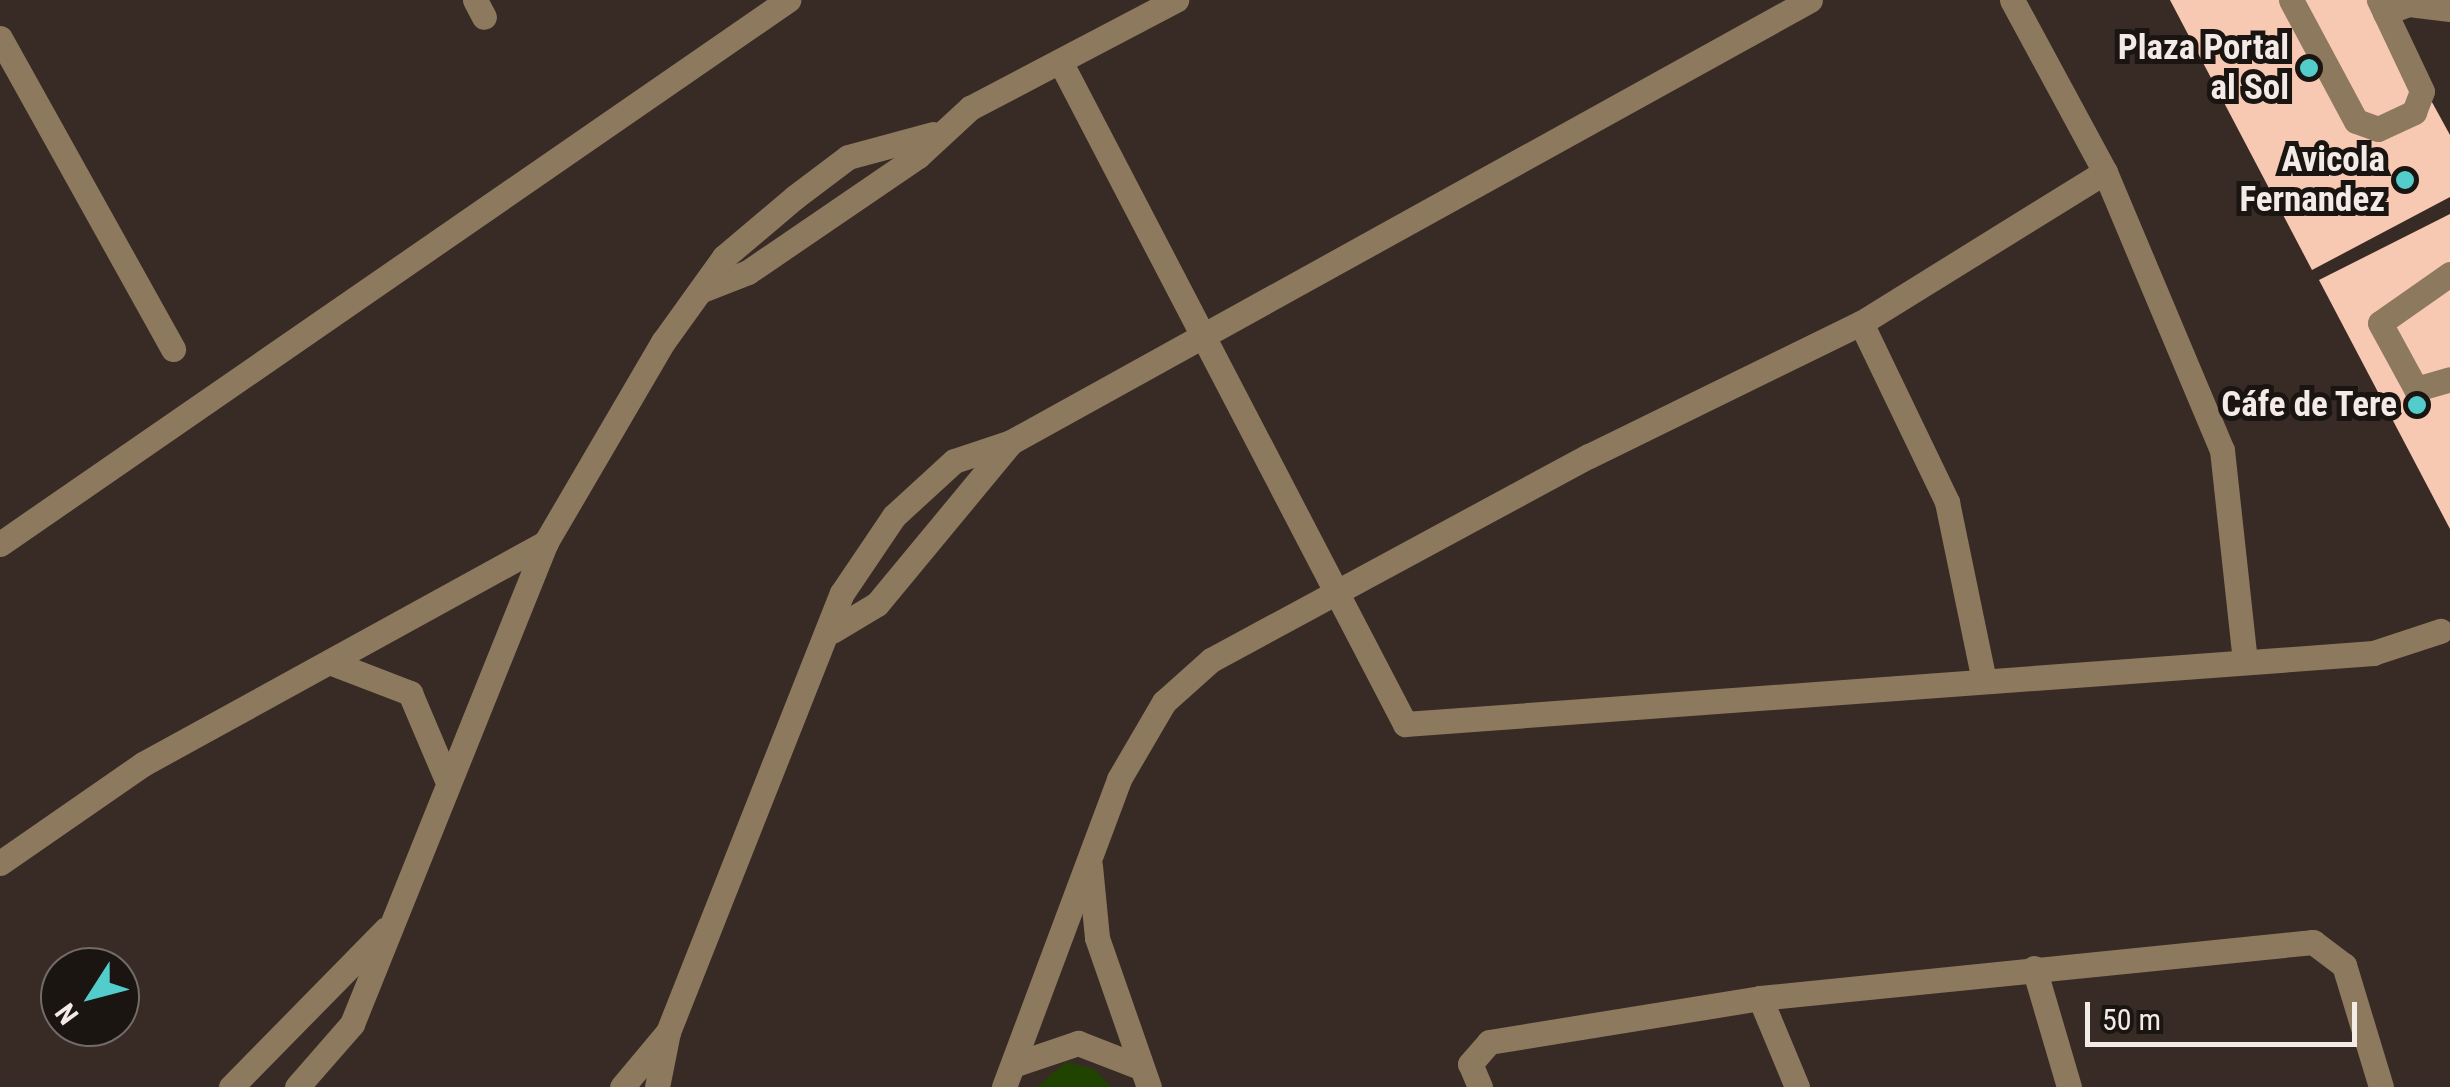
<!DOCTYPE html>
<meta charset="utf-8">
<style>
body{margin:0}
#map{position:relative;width:2450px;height:1087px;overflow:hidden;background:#382a25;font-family:"Roboto Condensed",sans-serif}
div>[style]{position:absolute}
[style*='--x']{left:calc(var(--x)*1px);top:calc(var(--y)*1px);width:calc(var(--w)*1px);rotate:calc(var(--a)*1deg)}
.green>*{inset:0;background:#214300}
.building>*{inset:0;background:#f8c9b2}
.minor>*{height:25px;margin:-12.5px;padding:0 12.5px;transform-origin:12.5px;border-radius:12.5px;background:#8d795e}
.dots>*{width:28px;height:28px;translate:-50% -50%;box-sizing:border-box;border:5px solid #1b1512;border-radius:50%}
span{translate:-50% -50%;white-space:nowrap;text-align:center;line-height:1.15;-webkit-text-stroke:10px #1b1512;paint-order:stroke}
.poi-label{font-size:35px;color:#f4ebe7;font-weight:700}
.right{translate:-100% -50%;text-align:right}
.north{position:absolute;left:40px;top:947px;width:100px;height:100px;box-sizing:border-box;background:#1b1512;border:2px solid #726b67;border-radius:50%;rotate:234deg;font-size:28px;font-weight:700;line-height:40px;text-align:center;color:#f4ebe7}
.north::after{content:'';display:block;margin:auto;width:35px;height:45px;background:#53cdcb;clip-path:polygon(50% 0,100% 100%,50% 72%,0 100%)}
.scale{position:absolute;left:2085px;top:1002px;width:272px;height:45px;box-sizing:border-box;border:5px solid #f4ebe7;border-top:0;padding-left:12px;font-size:30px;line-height:35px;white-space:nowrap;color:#f4ebe7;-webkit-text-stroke:8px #1b1512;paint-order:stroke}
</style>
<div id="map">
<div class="green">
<div style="clip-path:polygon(1066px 1062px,1094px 1069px,1111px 1087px,1037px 1087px)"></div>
</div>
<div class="building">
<div style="clip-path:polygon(2170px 0,2376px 0,2450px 135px,2450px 197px,2312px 270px)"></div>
<div style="clip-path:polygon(2450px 214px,2450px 529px,2319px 280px)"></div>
</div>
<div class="minor">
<div style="--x:475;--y:0;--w:19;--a:62"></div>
<div style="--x:2012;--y:0;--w:196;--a:61.6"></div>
<div style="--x:2105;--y:172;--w:302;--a:67.2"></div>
<div style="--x:2222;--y:450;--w:212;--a:83.8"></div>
<div style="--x:2291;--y:0;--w:137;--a:61.8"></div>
<div style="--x:2356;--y:121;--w:23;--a:20"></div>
<div style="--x:2378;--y:129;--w:40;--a:-25"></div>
<div style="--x:2414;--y:112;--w:22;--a:-69"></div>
<div style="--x:2422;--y:91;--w:101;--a:-115.3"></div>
<div style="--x:2385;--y:13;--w:26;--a:-21"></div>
<div style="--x:2409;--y:4;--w:41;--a:7"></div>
<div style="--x:0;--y:38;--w:356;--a:60.9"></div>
<div style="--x:1063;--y:67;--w:741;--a:62.5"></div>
<div style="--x:1405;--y:724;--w:971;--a:-4.19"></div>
<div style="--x:2373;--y:653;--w:71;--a:-18.2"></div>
<div style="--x:2450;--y:274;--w:85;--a:145"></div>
<div style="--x:2380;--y:323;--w:75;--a:61.4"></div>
<div style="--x:2416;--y:389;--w:35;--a:-16"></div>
<div style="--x:705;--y:289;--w:46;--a:-21.6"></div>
<div style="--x:748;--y:272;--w:206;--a:-34.3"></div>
<div style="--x:918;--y:156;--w:71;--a:-42.7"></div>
<div style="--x:970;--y:108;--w:233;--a:-27.7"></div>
<div style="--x:1861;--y:323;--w:199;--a:64.3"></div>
<div style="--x:1947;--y:502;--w:182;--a:78.3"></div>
<div style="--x:0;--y:544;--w:958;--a:-34.62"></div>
<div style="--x:832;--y:631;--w:52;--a:-31"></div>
<div style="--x:877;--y:604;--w:210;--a:-50.4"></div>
<div style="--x:332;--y:663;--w:84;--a:21"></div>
<div style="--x:410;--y:693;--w:92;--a:67"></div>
<div style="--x:0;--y:863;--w:174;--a:-34.7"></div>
<div style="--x:143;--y:764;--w:460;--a:-28.8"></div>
<div style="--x:1090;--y:866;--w:72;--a:84.4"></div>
<div style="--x:1097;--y:938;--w:158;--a:70.8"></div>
<div style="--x:2034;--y:968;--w:124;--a:73.6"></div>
<div style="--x:1760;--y:998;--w:96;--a:67.4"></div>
<div style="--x:1013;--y:1065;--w:69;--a:-18.7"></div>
<div style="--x:1078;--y:1043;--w:66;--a:21.2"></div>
<div style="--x:231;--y:1087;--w:221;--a:-45.5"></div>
<div style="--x:297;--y:1087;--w:84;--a:-48.9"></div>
<div style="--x:352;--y:1024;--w:520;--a:-68.08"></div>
<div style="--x:546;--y:542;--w:232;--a:-59.7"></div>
<div style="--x:663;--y:342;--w:105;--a:-54.3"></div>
<div style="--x:724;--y:257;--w:93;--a:-40.2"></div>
<div style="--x:795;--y:197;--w:66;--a:-37"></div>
<div style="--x:848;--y:157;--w:88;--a:-15.1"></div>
<div style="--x:622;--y:1087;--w:72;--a:-50.1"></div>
<div style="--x:657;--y:1087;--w:56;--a:-78.7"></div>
<div style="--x:668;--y:1032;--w:472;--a:-68.4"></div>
<div style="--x:842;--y:593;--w:93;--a:-56"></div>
<div style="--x:894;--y:516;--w:81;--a:-42.5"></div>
<div style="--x:954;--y:461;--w:60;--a:-18.4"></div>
<div style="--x:1011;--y:442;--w:913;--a:-28.95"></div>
<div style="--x:1004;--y:1087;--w:329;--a:-69.5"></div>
<div style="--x:1119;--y:779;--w:89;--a:-59.7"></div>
<div style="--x:1164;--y:702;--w:63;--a:-41.8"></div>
<div style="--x:1211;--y:660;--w:430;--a:-28.4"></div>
<div style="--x:1589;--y:456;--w:303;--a:-26.1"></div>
<div style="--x:1861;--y:323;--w:287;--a:-31.8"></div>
<div style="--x:1480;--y:1087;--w:25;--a:-113"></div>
<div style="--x:1470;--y:1064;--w:29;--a:-49"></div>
<div style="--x:1489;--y:1042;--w:275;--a:-9.2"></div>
<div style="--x:1760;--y:998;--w:556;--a:-5.78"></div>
<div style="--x:2313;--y:942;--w:39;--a:37"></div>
<div style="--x:2344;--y:965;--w:127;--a:73.1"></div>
</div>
<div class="dots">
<div style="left:2309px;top:68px;background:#53cdcb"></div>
<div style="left:2405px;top:180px;background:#53cdcb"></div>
<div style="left:2417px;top:405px;background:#53cdcb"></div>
</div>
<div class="poi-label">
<span class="right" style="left:2289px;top:68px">Plaza Portal<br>al Sol</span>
<span class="right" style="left:2385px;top:180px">Avicola<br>Fernandez</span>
<span class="right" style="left:2397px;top:405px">Cáfe de Tere</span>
</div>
<div class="north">N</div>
<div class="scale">50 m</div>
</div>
